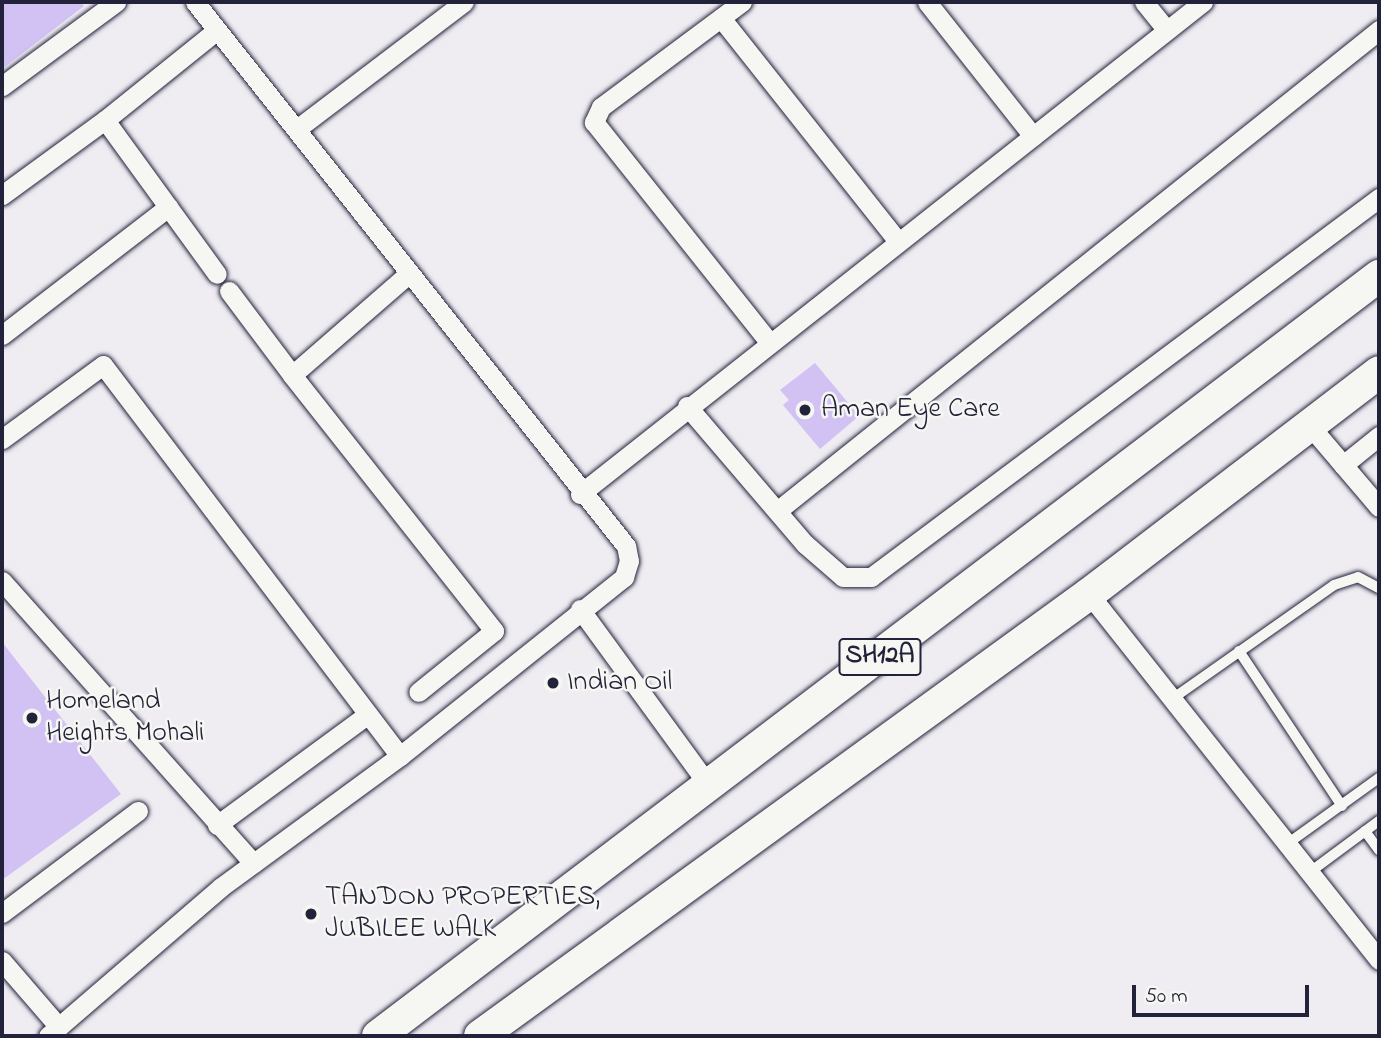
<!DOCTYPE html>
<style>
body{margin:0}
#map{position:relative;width:1381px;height:1038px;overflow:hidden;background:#efecf2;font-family:"Indie Flower",sans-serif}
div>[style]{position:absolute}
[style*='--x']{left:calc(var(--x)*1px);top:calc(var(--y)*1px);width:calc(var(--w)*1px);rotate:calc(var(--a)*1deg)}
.building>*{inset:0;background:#d2c2f4}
.roads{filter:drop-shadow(0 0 2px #22223b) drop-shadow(0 0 2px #22223b)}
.lane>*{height:10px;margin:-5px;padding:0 5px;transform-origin:5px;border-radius:5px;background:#f6f6f2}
.street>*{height:19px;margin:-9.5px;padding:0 9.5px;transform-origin:9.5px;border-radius:9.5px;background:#f6f6f2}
.primary>*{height:32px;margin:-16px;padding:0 16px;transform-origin:16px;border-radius:16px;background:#f6f6f2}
.dots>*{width:19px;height:19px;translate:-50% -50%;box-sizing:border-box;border:4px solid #f6f6f2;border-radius:50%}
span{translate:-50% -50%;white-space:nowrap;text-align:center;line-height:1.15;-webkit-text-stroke:5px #f6f6f2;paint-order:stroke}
.shield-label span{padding:2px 5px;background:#f6f6f2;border:2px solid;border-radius:5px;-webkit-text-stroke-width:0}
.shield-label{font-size:26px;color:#22223b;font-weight:700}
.poi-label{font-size:28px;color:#22223b}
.left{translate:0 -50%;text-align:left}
.frame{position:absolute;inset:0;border:4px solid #22223b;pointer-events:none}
.scale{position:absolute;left:1132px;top:985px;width:177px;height:32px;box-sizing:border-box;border:4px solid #22223b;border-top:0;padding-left:9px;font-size:21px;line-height:24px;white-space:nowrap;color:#22223b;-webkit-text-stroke:5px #f6f6f2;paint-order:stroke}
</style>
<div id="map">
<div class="building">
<div style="clip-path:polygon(2px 2px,81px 2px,84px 6px,2px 69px)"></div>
<div style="clip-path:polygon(815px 363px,859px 416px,820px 449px,783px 405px,789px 400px,780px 390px)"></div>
<div style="clip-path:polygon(2px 642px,121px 794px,2px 880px)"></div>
</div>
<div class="roads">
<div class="lane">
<div style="--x:1239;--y:651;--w:186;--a:56.4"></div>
<div style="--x:1172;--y:699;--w:198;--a:-35.1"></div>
<div style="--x:1334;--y:585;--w:25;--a:-18"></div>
<div style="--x:1358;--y:577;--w:24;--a:28"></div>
<div style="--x:1365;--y:831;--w:24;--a:54"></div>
<div style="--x:1287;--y:844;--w:113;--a:-35.7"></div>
<div style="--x:1310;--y:872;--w:86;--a:-36.5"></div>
</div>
<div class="street">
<div style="--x:742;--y:2;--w:176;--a:143.3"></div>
<div style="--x:601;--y:107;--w:17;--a:115"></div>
<div style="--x:594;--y:122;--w:281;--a:51.5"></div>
<div style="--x:927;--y:2;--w:171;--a:51.7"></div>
<div style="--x:1144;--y:2;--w:36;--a:51"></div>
<div style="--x:721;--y:18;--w:285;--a:51.6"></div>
<div style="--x:217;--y:30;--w:144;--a:141.2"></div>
<div style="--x:105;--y:120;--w:190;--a:54"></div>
<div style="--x:2;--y:86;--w:142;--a:-36.4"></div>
<div style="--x:298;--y:128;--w:208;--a:-37.2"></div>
<div style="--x:2;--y:195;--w:127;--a:-36.1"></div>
<div style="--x:406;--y:276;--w:151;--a:139"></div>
<div style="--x:292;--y:375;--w:326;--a:51.7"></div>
<div style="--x:494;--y:631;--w:97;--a:141.2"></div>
<div style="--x:229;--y:291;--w:105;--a:53.1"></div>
<div style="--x:2;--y:335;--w:210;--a:-37.6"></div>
<div style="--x:687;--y:406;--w:182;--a:49.5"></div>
<div style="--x:805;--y:544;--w:50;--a:41"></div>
<div style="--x:843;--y:577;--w:28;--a:0"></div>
<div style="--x:871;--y:577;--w:634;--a:-36.73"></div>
<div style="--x:1310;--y:426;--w:106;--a:49.6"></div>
<div style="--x:2;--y:439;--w:125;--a:-36.2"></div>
<div style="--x:103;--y:365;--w:491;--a:52.8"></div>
<div style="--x:1343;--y:465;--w:46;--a:-38.9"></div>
<div style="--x:580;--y:494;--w:794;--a:-38.3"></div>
<div style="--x:777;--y:511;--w:771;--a:-38.62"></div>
<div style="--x:2;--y:581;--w:378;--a:48.3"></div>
<div style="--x:1089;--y:594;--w:467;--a:51.6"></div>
<div style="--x:580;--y:609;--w:220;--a:53.9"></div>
<div style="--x:217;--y:825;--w:187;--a:-36.3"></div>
<div style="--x:2;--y:913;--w:170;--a:-36.9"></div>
<div style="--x:2;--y:961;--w:87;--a:49.2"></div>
<div style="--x:48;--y:1036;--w:228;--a:-40.7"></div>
<div style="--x:221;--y:887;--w:222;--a:-36.2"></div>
<div style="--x:400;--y:756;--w:287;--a:-38.6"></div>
<div style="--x:624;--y:577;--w:17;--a:-73"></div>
<div style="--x:629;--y:561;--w:15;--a:-101"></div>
<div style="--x:626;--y:546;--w:694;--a:-128.39"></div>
</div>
<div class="primary">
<div style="--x:378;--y:1036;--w:1257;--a:-37.21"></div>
<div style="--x:480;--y:1036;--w:752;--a:-35.97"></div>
<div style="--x:1089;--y:594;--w:365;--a:-37.4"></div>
</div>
</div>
<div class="dots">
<div style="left:805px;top:410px;background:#22223b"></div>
<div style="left:553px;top:683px;background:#22223b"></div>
<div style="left:32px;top:718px;background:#22223b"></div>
<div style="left:311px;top:914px;background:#22223b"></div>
</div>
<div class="shield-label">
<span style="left:880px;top:657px">SH12A</span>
</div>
<div class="poi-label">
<span class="left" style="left:821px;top:410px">Aman Eye Care</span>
<span class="left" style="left:567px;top:683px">Indian Oil</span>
<span class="left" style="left:46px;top:718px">Homeland<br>Heights Mohali</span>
<span class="left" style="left:325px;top:914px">TANDON PROPERTIES,<br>JUBILEE WALK</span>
</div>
<div class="frame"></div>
<div class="scale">50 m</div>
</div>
